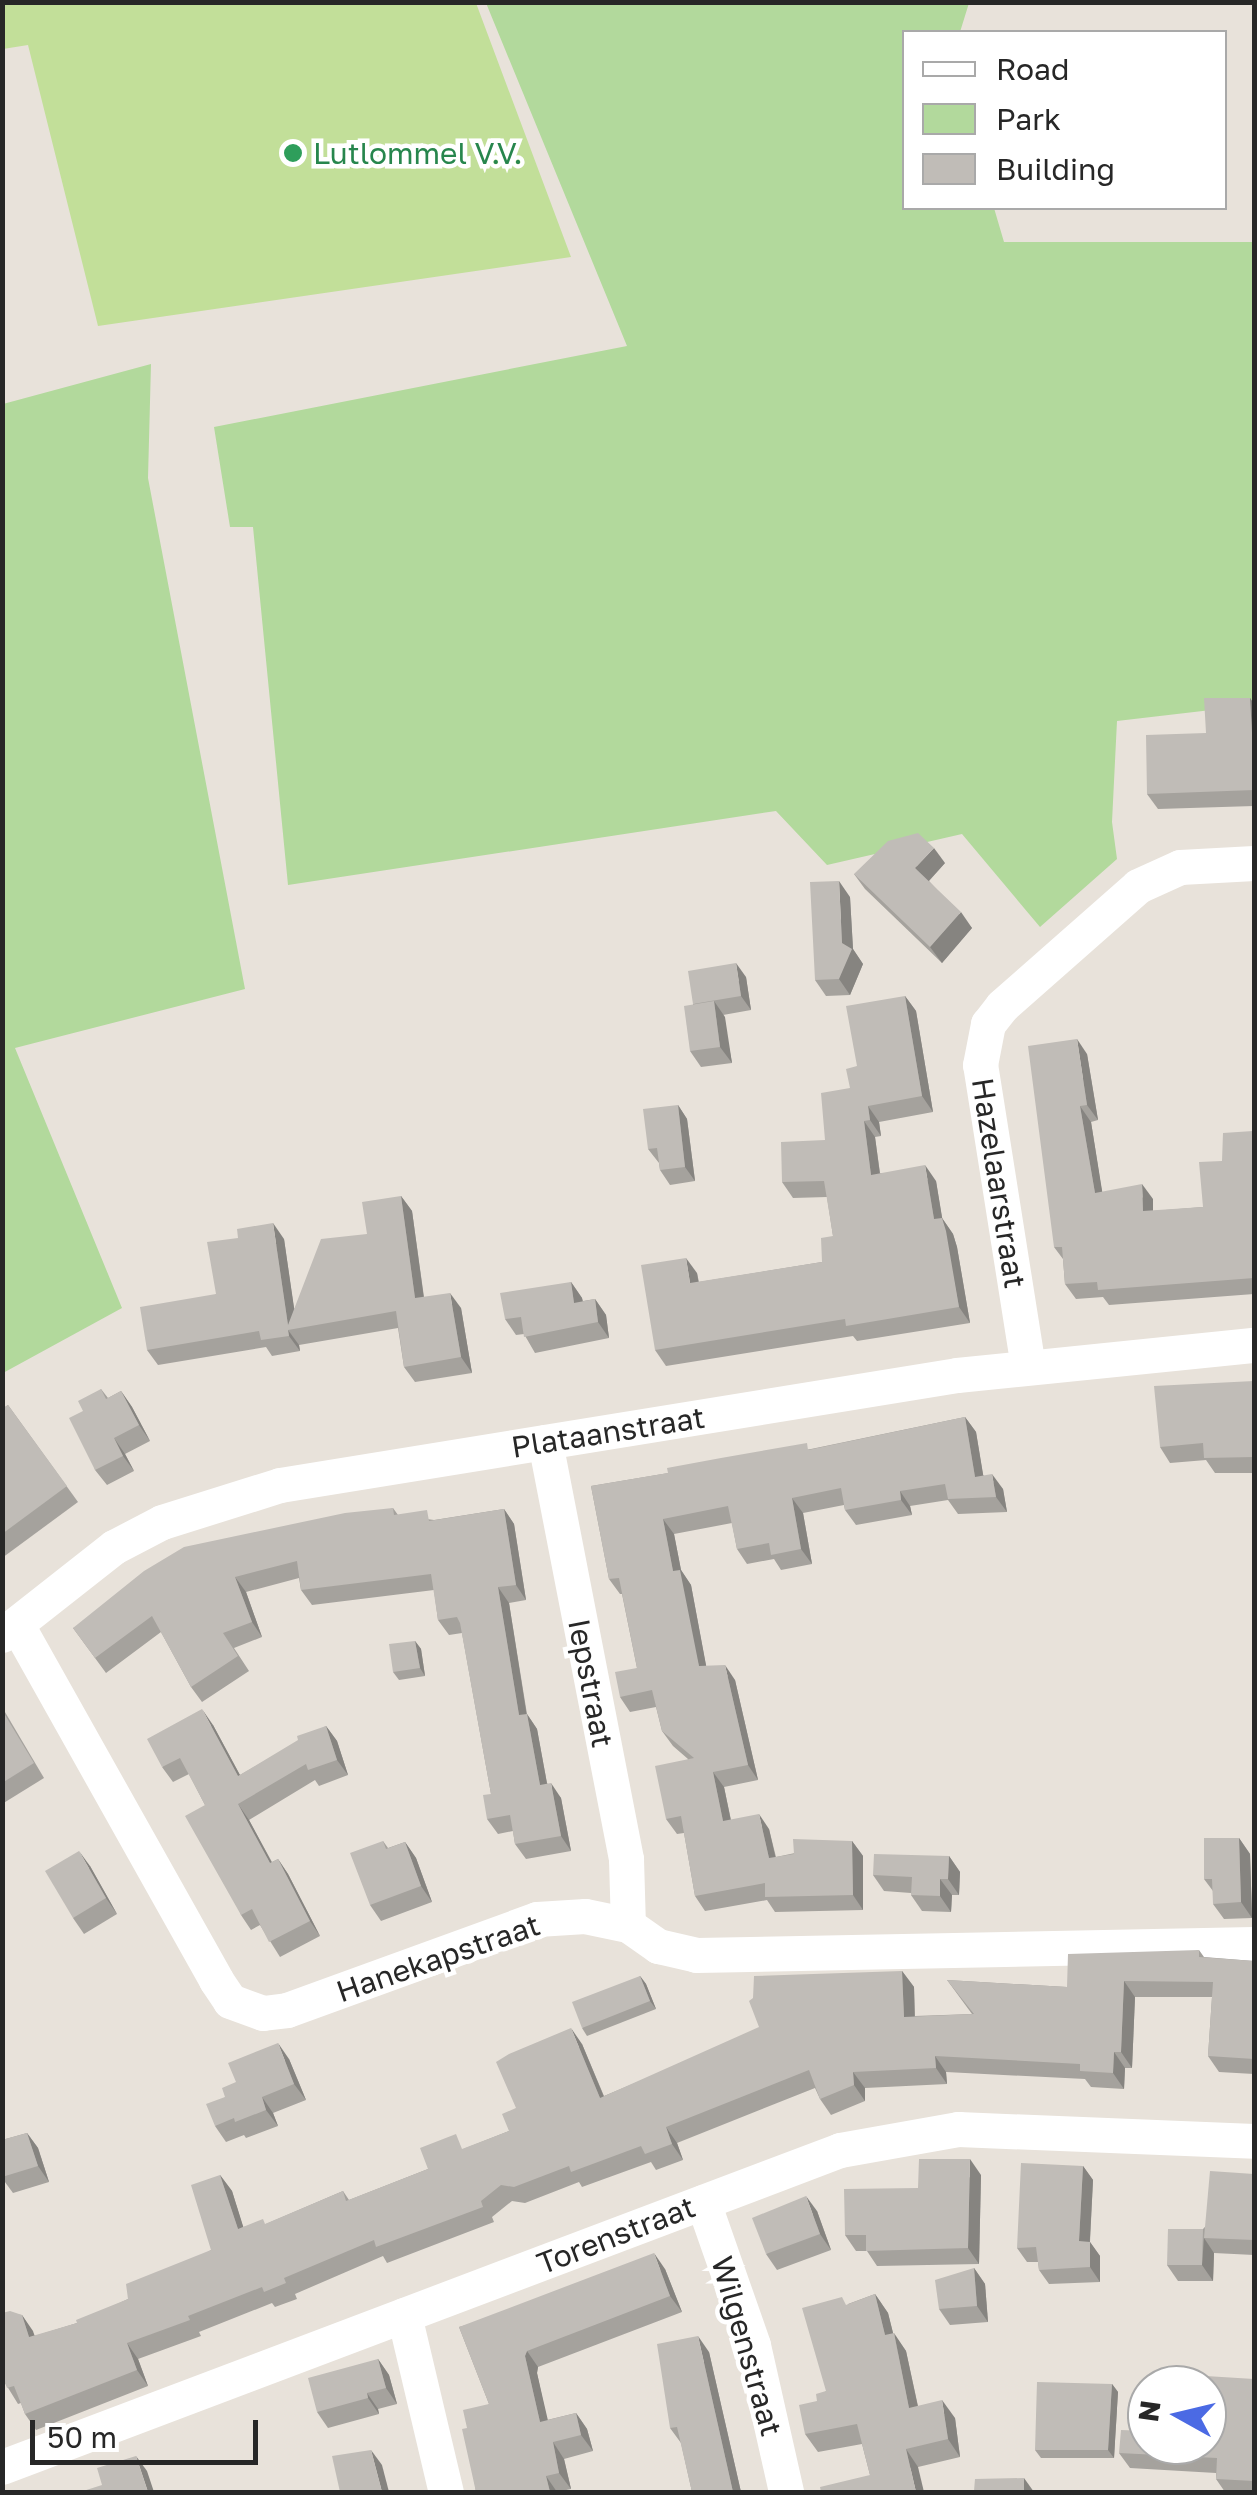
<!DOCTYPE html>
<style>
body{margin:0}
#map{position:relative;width:1257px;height:2495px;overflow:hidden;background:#e8e2da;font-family:"Golos Text",sans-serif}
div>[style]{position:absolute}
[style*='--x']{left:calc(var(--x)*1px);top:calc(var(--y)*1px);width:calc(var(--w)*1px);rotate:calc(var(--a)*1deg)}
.green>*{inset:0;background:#b2d99c}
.pitch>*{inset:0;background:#c2df99}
.minor>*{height:35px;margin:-17.5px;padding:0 17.5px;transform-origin:17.5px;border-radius:17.5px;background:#fff}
.wall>*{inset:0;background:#a5a29d}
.shaded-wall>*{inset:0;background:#868480}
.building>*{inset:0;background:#c0bcb7}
.dots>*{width:28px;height:28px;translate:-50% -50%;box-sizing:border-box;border:5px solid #fff;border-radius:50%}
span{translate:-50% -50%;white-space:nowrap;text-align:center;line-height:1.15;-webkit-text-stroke:9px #fff;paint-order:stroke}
.leisure-label{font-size:30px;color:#27864d}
.left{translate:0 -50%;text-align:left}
.street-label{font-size:30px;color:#272727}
.frame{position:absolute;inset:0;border:5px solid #272727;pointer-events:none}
.legend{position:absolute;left:902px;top:30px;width:325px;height:180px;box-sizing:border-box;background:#fff;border:2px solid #a9a9a9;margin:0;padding:12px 18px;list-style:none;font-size:30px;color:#272727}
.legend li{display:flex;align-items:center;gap:20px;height:50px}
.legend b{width:50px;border:2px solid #a9a9a9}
.north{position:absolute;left:1127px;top:2365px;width:100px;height:100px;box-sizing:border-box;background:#fff;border:2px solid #a9a9a9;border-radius:50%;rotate:278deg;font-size:28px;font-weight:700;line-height:40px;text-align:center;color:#272727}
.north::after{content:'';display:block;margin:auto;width:35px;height:45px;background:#4b6ae4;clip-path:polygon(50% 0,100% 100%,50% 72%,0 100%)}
.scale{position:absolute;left:30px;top:2420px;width:228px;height:45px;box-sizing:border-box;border:5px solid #272727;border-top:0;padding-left:12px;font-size:30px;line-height:35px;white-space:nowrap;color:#272727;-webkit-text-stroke:8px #fff;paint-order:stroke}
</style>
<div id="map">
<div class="green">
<div style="clip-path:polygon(486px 3px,969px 3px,960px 32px,904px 32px,904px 208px,994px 208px,1004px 242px,1254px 242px,1254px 705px,1117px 721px,1112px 822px,1117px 859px,1040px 927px,962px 834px,827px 865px,776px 811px,288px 885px,253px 527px,230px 527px,214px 427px,627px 346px)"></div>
<div style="clip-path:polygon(151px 364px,148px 478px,245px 989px,15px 1048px,122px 1308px,3px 1373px,3px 404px)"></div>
</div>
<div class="pitch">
<div style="clip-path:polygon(3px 2px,476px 3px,571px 257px,98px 326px,28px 45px,3px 49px)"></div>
</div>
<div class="minor">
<div style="--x:1028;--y:1367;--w:306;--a:-99"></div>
<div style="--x:980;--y:1065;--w:42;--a:-79"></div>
<div style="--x:988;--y:1024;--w:23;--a:-52"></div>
<div style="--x:1002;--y:1006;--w:181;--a:-41.4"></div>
<div style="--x:1138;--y:886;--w:46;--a:-24.3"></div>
<div style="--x:1180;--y:867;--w:74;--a:-3.1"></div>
<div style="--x:545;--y:1442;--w:425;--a:79"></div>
<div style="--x:626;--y:1859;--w:66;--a:88.3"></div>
<div style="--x:17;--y:1625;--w:407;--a:60.7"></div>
<div style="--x:216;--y:1980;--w:25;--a:56"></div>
<div style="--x:230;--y:2001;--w:35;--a:20"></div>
<div style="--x:263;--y:2013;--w:24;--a:-7"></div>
<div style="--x:287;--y:2010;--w:266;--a:-20"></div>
<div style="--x:537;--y:1919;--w:48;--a:-3.6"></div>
<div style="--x:585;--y:1916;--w:44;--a:11.8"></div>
<div style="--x:628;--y:1925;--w:37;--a:35"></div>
<div style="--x:658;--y:1946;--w:39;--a:13"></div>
<div style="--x:696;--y:1955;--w:558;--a:-1.13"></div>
<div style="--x:2;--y:1635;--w:142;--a:-38.2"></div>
<div style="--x:114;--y:1547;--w:54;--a:-27.5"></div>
<div style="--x:162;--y:1522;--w:124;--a:-17.4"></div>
<div style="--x:280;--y:1485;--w:686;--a:-9.23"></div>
<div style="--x:957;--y:1375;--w:299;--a:-5.8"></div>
<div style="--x:703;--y:2202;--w:151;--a:70.7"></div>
<div style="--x:753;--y:2345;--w:151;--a:77.3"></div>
<div style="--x:404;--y:2315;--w:182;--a:76.7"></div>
<div style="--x:2;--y:2467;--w:896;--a:-20.72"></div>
<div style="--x:840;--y:2150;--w:120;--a:-10.1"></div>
<div style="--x:958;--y:2129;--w:296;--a:2.3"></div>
</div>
<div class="wall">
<div style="clip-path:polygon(1250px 698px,1254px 704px,1254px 806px,1158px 809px,1147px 794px,1206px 733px)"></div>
<div style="clip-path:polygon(945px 863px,929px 881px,972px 928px,942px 963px,865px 889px,854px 874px)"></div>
<div style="clip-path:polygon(850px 897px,853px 949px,863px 964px,850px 995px,826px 996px,815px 980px)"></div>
<div style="clip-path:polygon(746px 977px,751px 1010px,723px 1015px,732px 1063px,701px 1067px,690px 1051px,693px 1004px)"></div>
<div style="clip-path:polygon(905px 996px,916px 1011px,933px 1112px,879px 1122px,881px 1136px,875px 1137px,880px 1173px,936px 1181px,942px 1218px,953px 1234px,957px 1247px,970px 1323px,857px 1341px,853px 1336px,666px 1366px,655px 1350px,697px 1273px,699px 1282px,822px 1262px,833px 1236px,827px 1197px,793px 1198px,782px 1182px,825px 1140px,850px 1088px,857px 1066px)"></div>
<div style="clip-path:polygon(1087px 1054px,1098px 1120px,1091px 1122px,1102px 1192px,1153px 1199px,1153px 1211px,1203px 1207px,1222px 1161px,1253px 1131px,1254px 1134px,1254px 1294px,1109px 1305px,1103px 1297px,1076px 1299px,1065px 1284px,1063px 1259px,1054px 1247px)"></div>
<div style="clip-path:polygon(678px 1105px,687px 1119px,695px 1181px,670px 1185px,660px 1170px,659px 1163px,648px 1149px)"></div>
<div style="clip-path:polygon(401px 1196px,412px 1211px,424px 1297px,461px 1308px,472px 1373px,415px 1382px,404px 1367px,398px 1328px,299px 1345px,300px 1351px,272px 1356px,266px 1347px,158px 1365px,147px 1350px,284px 1239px,294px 1309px,367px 1234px)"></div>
<div style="clip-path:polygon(571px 1282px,582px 1298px,583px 1301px,595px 1299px,606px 1315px,609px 1338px,535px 1353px,524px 1334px,516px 1335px,505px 1319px)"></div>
<div style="clip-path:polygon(1254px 1381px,1254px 1473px,1215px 1473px,1206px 1460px,1170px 1463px,1160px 1447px)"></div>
<div style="clip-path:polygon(101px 1389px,108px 1398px,121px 1391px,132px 1407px,150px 1441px,125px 1454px,134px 1471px,107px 1485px,95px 1470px,83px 1411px)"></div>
<div style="clip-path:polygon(8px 1405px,78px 1502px,2px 1558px,2px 1409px)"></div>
<div style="clip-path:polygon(965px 1417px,976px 1432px,983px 1475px,1003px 1489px,1007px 1512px,958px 1514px,948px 1500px,910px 1506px,912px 1515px,856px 1525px,845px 1510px,844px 1505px,803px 1513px,812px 1564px,781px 1570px,774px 1559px,747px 1564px,737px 1549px,732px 1523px,674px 1534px,681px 1570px,691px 1585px,706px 1666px,735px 1680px,758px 1780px,724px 1787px,731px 1820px,769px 1829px,776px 1857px,852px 1841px,863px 1856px,863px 1910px,775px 1912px,767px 1900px,705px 1911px,695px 1896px,684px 1833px,677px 1834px,666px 1819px,688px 1759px,673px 1746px,662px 1731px,656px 1707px,630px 1712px,620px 1697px,637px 1668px,622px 1594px,620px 1594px,609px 1579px,591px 1486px,811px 1449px)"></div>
<div style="clip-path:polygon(393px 1508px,398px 1515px,434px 1520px,504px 1509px,514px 1524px,526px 1600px,509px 1603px,527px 1714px,537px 1729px,547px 1783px,561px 1798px,571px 1851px,526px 1859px,515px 1844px,513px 1831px,498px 1834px,487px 1819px,491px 1794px,462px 1633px,449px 1635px,438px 1620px,434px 1590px,312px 1605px,301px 1590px,299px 1578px,246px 1592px,262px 1637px,234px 1648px,249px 1671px,202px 1702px,191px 1687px,161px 1632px,106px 1673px,73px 1628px)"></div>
<div style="clip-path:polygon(415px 1641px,421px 1649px,425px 1676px,399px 1680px,393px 1672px)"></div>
<div style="clip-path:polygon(2px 1707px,44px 1778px,2px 1804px)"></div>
<div style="clip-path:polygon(213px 1725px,240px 1775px,326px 1726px,337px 1741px,348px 1775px,319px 1786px,315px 1780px,249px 1820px,272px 1862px,278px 1859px,288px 1874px,320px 1936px,280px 1957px,260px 1925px,251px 1930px,241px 1915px,205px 1805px,189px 1774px,173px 1782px,162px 1767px)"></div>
<div style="clip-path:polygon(1239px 1838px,1250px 1854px,1252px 1918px,1224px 1919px,1213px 1904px,1213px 1891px,1204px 1879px)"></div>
<div style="clip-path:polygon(383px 1841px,388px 1848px,405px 1842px,416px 1858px,432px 1902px,381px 1921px,370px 1905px)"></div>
<div style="clip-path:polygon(949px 1856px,960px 1872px,959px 1895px,952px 1895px,951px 1912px,922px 1911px,911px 1895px,911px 1893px,884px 1891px,873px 1875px)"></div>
<div style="clip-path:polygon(90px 1866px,117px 1914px,84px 1934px,73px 1918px)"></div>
<div style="clip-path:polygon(1199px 1950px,1204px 1957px,1254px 1961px,1254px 2074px,1219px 2072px,1208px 2056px,1212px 1997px,1135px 1997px,1132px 2068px,1125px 2068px,1124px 2089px,1091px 2087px,1085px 2079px,946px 2072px,947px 2084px,865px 2088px,865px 2101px,831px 2115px,820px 2099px,815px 2088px,677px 2143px,683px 2160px,656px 2170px,651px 2162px,582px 2187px,579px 2182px,525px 2203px,512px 2201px,492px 2217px,494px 2222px,387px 2263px,383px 2256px,295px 2294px,297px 2299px,275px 2307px,272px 2303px,199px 2332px,201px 2336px,138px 2359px,148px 2386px,36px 2430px,25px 2414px,21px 2403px,18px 2404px,2px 2378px,2px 2313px,22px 2315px,35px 2336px,77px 2323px,128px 2299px,211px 2250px,220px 2175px,232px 2191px,243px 2227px,266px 2224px,343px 2191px,349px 2200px,428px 2169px,466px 2148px,509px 2131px,516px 2108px,582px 2044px,604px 2096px,902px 1971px,914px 1987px,915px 2016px,972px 2014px,947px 1980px,1067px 1987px)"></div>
<div style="clip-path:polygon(640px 1976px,646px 1984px,656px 2009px,587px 2036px,582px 2028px)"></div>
<div style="clip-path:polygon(289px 2059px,306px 2100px,273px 2113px,278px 2126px,246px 2138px,244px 2135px,226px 2142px,215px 2126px,225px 2097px)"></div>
<div style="clip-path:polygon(27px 2133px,38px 2148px,49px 2182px,13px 2193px,2px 2178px,2px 2140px)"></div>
<div style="clip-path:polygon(1083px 2166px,1093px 2180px,1090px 2242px,1100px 2256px,1100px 2282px,1049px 2284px,1039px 2270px,1038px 2262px,1027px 2262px,1017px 2248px)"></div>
<div style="clip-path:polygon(1254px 2174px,1254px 2255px,1214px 2253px,1213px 2281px,1178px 2281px,1167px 2265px,1203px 2229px)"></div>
<div style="clip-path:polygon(981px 2175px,979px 2264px,877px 2266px,867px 2251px,856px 2251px,845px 2235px,918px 2188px)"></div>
<div style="clip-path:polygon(817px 2211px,831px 2250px,777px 2270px,766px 2254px)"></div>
<div style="clip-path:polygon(974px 2268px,985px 2284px,988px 2322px,950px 2325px,939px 2309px)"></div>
<div style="clip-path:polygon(665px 2269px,682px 2312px,538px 2367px,537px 2373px,547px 2420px,576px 2413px,587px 2429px,593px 2451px,564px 2459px,571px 2489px,557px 2492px,476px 2492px,467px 2428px,489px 2404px,459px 2327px)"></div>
<div style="clip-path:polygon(875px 2294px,888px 2313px,893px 2333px,906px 2351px,918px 2406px,955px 2418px,960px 2457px,918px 2467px,870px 2475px,862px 2444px,818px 2452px,805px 2434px,817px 2401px,826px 2391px,848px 2304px)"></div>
<div style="clip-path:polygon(709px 2352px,741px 2492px,692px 2492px,681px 2443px,670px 2428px)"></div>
<div style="clip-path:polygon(378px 2359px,389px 2375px,397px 2404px,378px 2409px,379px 2414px,328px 2428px,317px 2412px)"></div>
<div style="clip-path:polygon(1254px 2379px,1254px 2492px,1225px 2492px,1216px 2479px,1216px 2473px,1130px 2468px,1119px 2453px,1207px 2445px)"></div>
<div style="clip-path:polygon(1112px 2384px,1118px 2392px,1114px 2458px,1041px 2458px,1035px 2450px)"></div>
</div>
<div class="shaded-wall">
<div style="clip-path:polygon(1250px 698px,1254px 704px,1254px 737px,1252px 733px)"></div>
<div style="clip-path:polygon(934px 848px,945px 863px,926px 884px,915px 868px)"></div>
<div style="clip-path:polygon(839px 881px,850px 897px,853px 949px,863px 964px,850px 995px,839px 979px,842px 943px)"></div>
<div style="clip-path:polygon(961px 912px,972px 928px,942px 963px,930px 947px)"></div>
<div style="clip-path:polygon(736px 963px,746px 977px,751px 1010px,741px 996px)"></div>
<div style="clip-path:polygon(905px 996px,916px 1011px,933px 1112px,922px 1096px)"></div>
<div style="clip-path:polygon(714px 1001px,725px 1017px,732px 1063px,720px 1047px)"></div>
<div style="clip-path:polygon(1077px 1039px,1087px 1054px,1098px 1120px,1087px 1105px)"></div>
<div style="clip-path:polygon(678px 1105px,687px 1119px,695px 1181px,685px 1167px)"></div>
<div style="clip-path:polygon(868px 1106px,879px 1122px,881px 1136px,870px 1120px)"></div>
<div style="clip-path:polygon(1080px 1106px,1091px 1122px,1105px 1209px,1095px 1193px)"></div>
<div style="clip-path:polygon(864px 1121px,875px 1137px,882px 1190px,871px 1175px)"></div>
<div style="clip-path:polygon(925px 1165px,936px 1181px,945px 1235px,934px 1219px)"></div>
<div style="clip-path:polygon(1142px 1184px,1153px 1199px,1153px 1226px,1143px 1211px)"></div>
<div style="clip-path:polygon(401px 1196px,412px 1211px,426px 1314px,415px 1298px)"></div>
<div style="clip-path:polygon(942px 1218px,953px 1234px,957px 1247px,970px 1323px,959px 1307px)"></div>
<div style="clip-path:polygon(273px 1223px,284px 1239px,297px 1328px,288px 1325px)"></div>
<div style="clip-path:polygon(686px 1258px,697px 1273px,701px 1299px,690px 1283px)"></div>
<div style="clip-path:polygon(571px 1282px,582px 1298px,585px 1318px,574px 1303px)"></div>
<div style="clip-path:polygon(450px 1293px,461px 1308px,472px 1373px,461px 1357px)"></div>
<div style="clip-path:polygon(595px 1299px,606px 1315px,609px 1338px,598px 1322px)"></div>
<div style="clip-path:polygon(288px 1330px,299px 1345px,300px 1351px,289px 1336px)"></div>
<div style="clip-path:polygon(121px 1391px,132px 1407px,150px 1441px,139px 1425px)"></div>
<div style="clip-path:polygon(965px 1417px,976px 1432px,986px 1492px,975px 1477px)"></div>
<div style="clip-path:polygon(114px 1438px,125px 1454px,134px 1471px,123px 1456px)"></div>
<div style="clip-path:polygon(992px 1474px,1003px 1489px,1007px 1512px,996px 1497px)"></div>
<div style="clip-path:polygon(900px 1491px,910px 1506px,912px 1515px,901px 1500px)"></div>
<div style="clip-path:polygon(792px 1498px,803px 1513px,812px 1564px,801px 1549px)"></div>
<div style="clip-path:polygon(504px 1509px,514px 1524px,526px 1600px,516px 1585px)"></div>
<div style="clip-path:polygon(663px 1519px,674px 1534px,681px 1570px,691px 1585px,709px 1681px,699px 1666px,673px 1571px)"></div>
<div style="clip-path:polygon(235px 1577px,246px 1592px,262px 1637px,252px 1622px)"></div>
<div style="clip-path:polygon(498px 1587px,509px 1603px,529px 1730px,519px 1715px)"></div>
<div style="clip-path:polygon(415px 1641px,421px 1649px,425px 1676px,420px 1668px)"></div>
<div style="clip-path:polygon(725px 1665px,735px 1680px,758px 1780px,748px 1765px)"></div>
<div style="clip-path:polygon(202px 1709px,213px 1725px,249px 1792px,238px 1776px)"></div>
<div style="clip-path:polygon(527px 1714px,537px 1729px,550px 1800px,540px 1785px)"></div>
<div style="clip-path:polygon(326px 1726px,337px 1741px,348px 1775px,337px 1760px)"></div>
<div style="clip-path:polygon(713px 1772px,724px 1787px,734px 1836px,723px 1821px)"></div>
<div style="clip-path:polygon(551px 1783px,561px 1798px,571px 1851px,561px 1836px)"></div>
<div style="clip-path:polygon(238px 1804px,249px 1820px,280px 1878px,270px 1863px)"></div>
<div style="clip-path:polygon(759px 1814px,769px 1829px,779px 1873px,769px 1858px)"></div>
<div style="clip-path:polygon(1239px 1838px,1250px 1854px,1252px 1918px,1241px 1902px)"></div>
<div style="clip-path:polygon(852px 1841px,863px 1856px,863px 1910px,853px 1895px)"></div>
<div style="clip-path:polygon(405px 1842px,416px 1858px,432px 1902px,421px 1886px)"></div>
<div style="clip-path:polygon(79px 1851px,90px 1866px,117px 1914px,106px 1898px)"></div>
<div style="clip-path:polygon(949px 1856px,960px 1872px,959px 1895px,948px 1879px)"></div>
<div style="clip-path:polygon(278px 1859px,288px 1874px,320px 1936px,310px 1921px)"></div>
<div style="clip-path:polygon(940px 1879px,952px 1895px,951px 1912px,940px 1896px)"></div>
<div style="clip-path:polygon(902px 1971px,914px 1987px,915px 2033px,904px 2017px)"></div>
<div style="clip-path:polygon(640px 1976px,646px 1984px,656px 2009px,650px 2001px)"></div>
<div style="clip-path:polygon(1124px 1981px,1135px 1997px,1132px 2068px,1121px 2052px)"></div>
<div style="clip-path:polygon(571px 2028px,582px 2044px,611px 2114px,600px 2098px)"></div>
<div style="clip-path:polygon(278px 2043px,289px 2059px,306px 2100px,294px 2084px)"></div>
<div style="clip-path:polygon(1114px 2052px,1125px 2068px,1124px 2089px,1113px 2073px)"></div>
<div style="clip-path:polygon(935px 2056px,946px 2072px,947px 2084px,936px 2068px)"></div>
<div style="clip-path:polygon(853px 2072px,865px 2088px,865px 2101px,854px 2085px)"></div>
<div style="clip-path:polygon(262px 2097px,273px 2113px,278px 2126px,266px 2110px)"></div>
<div style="clip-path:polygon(666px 2127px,677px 2143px,683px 2160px,672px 2144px)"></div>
<div style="clip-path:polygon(27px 2133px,38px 2148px,49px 2182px,38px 2166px)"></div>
<div style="clip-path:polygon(970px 2159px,981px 2175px,979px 2264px,968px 2248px)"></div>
<div style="clip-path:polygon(1083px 2166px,1093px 2180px,1089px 2256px,1079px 2241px)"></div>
<div style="clip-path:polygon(220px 2175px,232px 2191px,249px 2245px,238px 2229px)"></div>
<div style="clip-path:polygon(806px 2196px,817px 2211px,831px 2250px,820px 2234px)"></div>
<div style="clip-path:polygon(1204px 2238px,1214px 2253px,1213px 2281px,1202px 2265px)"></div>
<div style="clip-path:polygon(1090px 2242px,1100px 2256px,1100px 2282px,1090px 2267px)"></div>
<div style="clip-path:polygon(654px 2253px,665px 2269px,682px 2312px,670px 2296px)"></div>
<div style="clip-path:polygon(974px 2268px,985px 2284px,988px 2322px,977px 2306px)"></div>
<div style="clip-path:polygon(875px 2294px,888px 2313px,898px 2353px,885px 2335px)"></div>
<div style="clip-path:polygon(22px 2315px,33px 2331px,40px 2353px,29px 2337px)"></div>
<div style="clip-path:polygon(894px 2333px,906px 2351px,922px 2426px,909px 2408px)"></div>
<div style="clip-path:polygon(698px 2336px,709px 2352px,741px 2492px,733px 2492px)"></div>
<div style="clip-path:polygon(127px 2343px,138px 2359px,148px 2386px,137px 2370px)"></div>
<div style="clip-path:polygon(527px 2351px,538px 2367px,537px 2373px,552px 2438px,540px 2422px,525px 2356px)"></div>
<div style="clip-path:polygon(378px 2359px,389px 2375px,397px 2404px,386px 2388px)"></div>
<div style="clip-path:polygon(1112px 2384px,1118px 2392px,1114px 2458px,1108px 2450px)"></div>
<div style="clip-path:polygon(367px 2393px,378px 2409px,379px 2414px,368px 2398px)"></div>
<div style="clip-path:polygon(942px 2400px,955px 2418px,960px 2457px,948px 2439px)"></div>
<div style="clip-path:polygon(576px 2413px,587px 2429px,593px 2451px,581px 2435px)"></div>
<div style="clip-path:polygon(553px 2442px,564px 2459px,571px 2489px,559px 2473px)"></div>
<div style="clip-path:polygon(906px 2449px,918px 2467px,924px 2492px,916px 2492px)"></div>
<div style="clip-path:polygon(371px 2450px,382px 2465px,389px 2492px,382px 2492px)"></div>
<div style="clip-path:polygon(136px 2456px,147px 2471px,154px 2492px,148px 2492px)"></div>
<div style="clip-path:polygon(546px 2476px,557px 2492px,550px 2492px)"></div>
<div style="clip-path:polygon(1024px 2478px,1034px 2492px,1024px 2492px)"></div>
</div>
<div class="building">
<div style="clip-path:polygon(1204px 698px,1250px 698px,1252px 733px,1254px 733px,1254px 790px,1147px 794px,1146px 735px,1206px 733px)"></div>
<div style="clip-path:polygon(918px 833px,934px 848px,915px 868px,961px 912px,930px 947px,854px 874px,888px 841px)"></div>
<div style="clip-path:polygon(839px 881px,842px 943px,852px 949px,839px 979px,815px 980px,810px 882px)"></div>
<div style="clip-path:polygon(736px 963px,741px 996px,693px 1004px,688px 971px)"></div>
<div style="clip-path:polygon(905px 996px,922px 1096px,868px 1106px,870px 1120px,864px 1121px,871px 1175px,925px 1165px,934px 1219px,942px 1218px,946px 1231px,959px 1307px,846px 1326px,845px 1319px,655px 1350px,641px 1265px,686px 1258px,690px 1283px,822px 1262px,821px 1238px,833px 1236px,824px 1181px,782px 1182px,781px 1142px,825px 1140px,821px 1093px,850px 1088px,846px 1069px,857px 1066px,846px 1006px)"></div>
<div style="clip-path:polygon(714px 1001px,720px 1047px,690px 1051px,684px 1006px)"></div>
<div style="clip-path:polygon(1077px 1039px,1087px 1105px,1080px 1106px,1095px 1193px,1142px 1184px,1143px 1211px,1203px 1207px,1199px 1162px,1222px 1161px,1223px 1133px,1253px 1131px,1254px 1150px,1254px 1278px,1098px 1290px,1097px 1282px,1065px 1284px,1062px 1247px,1054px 1247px,1028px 1046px)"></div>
<div style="clip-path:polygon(678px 1105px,685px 1167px,660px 1170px,657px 1148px,648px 1149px,643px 1109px)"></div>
<div style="clip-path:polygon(401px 1196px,415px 1298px,450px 1293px,461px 1357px,404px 1367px,396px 1311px,288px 1330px,289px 1336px,261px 1340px,259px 1331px,147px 1350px,140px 1307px,216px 1294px,207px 1242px,238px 1238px,237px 1229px,273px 1223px,288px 1325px,321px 1239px,367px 1234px,362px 1202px)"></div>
<div style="clip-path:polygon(571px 1282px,574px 1303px,595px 1299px,598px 1322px,524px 1337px,521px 1317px,505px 1319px,500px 1293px)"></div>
<div style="clip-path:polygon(1254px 1381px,1254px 1457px,1204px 1458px,1203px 1443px,1160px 1447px,1154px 1386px)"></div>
<div style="clip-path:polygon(101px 1389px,106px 1399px,121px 1391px,139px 1425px,114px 1438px,123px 1456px,95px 1470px,69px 1418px,83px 1411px,78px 1401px)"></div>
<div style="clip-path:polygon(8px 1405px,67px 1486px,2px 1534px,2px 1409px)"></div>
<div style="clip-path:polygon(965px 1417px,975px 1477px,992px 1474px,996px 1497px,948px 1499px,945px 1484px,900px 1491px,901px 1500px,845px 1510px,841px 1488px,792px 1498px,801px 1549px,771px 1555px,769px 1543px,737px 1549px,728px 1506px,663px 1519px,673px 1571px,680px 1570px,699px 1666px,725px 1665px,748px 1765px,713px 1772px,723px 1821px,759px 1814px,769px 1858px,794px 1854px,793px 1839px,852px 1841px,853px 1895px,765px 1897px,765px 1883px,695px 1896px,681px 1816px,666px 1819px,655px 1766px,694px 1758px,662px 1731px,652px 1690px,620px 1697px,615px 1672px,637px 1668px,619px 1578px,609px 1579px,591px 1486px,668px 1473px,667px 1468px,721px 1458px,807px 1443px,808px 1450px)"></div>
<div style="clip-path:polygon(393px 1508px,394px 1515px,427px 1510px,429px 1521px,504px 1509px,516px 1585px,498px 1587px,519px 1715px,527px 1714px,540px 1785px,551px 1783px,561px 1836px,515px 1844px,510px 1815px,487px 1819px,483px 1795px,491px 1794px,460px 1623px,457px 1617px,438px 1620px,431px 1574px,301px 1590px,297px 1561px,235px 1577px,252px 1622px,223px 1633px,238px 1656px,191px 1687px,152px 1616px,95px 1658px,73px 1628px,144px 1571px,184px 1547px,345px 1513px)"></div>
<div style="clip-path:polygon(415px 1641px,420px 1668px,393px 1672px,389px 1644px)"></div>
<div style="clip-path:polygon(202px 1709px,238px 1776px,298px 1740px,297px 1736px,326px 1726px,337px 1760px,308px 1770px,306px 1764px,238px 1804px,270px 1863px,278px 1859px,310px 1921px,269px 1942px,252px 1909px,241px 1915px,185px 1816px,205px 1805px,180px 1758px,162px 1767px,147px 1739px)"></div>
<div style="clip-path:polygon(2px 1710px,34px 1763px,2px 1783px)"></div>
<div style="clip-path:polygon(1204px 1838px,1239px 1838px,1241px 1902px,1213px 1904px,1212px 1879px,1204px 1879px)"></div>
<div style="clip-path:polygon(383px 1841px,386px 1849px,405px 1842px,421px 1886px,370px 1905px,350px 1853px)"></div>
<div style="clip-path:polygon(79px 1851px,106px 1898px,73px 1918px,45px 1871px)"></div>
<div style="clip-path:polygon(874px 1854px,949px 1856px,948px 1879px,940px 1879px,940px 1896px,911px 1895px,912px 1877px,873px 1875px)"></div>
<div style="clip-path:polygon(1199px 1950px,1199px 1957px,1254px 1961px,1254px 2059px,1208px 2056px,1213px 1982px,1124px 1981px,1121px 2052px,1114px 2052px,1113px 2073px,1080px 2071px,1080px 2064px,935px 2056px,936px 2068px,853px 2072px,854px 2085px,820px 2099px,809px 2070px,666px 2127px,672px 2144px,645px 2154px,641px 2146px,571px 2172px,569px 2166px,514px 2187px,501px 2185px,481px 2201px,483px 2207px,376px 2247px,374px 2240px,284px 2278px,286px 2283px,264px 2292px,262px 2287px,188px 2316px,190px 2320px,127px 2343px,137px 2370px,25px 2414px,14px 2386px,7px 2388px,2px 2375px,2px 2313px,10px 2311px,22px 2315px,29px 2337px,77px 2323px,76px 2320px,128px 2299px,126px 2284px,211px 2250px,191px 2185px,220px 2175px,238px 2229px,263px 2219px,265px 2224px,343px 2191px,346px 2201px,428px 2169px,420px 2148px,456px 2134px,462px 2149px,509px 2131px,502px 2114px,516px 2108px,496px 2062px,509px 2054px,571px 2028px,600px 2098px,759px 2027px,749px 2001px,753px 1998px,754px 1976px,902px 1971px,904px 2017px,974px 2014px,947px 1980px,1067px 1987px,1068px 1954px)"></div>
<div style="clip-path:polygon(640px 1976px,650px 2001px,582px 2028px,572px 2002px)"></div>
<div style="clip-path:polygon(278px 2043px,294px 2084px,262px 2097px,266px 2110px,235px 2122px,234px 2118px,215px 2126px,206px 2104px,225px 2097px,222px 2088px,236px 2082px,228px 2063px)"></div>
<div style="clip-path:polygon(27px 2133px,38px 2166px,2px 2177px,2px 2140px)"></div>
<div style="clip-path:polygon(919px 2159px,970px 2159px,968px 2248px,866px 2251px,866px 2235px,845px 2235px,844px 2189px,918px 2188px)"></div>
<div style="clip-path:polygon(1021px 2163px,1083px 2166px,1079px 2241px,1090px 2242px,1090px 2267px,1039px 2270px,1036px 2247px,1017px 2248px)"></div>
<div style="clip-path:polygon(1210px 2171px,1254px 2174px,1254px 2240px,1204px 2238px)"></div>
<div style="clip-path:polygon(806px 2196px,820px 2234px,766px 2254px,752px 2218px)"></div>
<div style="clip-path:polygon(1168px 2229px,1203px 2229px,1202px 2265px,1167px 2265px)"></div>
<div style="clip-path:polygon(654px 2253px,670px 2296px,527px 2351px,525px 2356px,540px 2422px,576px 2413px,581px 2435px,553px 2442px,559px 2473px,546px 2476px,550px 2492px,476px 2492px,462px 2429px,467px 2428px,463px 2410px,489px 2404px,459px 2327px)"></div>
<div style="clip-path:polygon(974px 2268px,977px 2306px,939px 2309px,935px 2280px)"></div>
<div style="clip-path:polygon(875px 2294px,885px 2335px,894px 2333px,909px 2408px,942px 2400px,948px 2439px,906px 2449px,916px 2492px,821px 2492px,820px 2487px,870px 2475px,857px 2424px,805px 2434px,799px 2405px,817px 2401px,816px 2394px,826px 2391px,802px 2308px,842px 2297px,846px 2305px)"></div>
<div style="clip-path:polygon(698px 2336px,733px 2492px,692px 2492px,677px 2427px,670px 2428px,657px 2344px)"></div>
<div style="clip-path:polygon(378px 2359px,386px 2388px,367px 2393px,368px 2398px,317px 2412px,308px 2378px)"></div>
<div style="clip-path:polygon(1206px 2376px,1254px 2379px,1254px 2481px,1216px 2479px,1217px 2458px,1119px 2453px,1121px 2430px,1147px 2431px,1147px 2445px,1207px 2445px)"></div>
<div style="clip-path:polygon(1037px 2382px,1112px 2384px,1108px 2450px,1035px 2450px)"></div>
<div style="clip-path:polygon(371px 2450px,382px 2492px,340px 2492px,332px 2456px)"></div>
<div style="clip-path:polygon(136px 2456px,148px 2492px,80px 2492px,102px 2485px,97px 2468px)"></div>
<div style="clip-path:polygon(1024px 2478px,1024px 2492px,967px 2492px,974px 2491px,975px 2479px)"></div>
</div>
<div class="dots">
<div style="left:293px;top:153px;background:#2e9e5b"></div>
</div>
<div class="leisure-label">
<span class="left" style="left:313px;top:153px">Lutlommel V.V.</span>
</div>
<div class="street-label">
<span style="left:999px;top:1183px;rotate:81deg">Hazelaarstraat</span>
<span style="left:608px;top:1432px;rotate:-9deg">Plataanstraat</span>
<span style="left:591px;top:1683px;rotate:79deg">Iepstraat</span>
<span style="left:438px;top:1958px;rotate:-19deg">Hanekapstraat</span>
<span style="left:616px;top:2235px;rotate:-21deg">Torenstraat</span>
<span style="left:747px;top:2346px;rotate:74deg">Wilgenstraat</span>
</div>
<div class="frame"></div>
<ul class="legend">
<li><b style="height:12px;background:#fff"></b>Road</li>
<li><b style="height:28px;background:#b2d99c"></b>Park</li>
<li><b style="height:28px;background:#c0bcb7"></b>Building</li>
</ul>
<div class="north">N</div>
<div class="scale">50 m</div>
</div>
